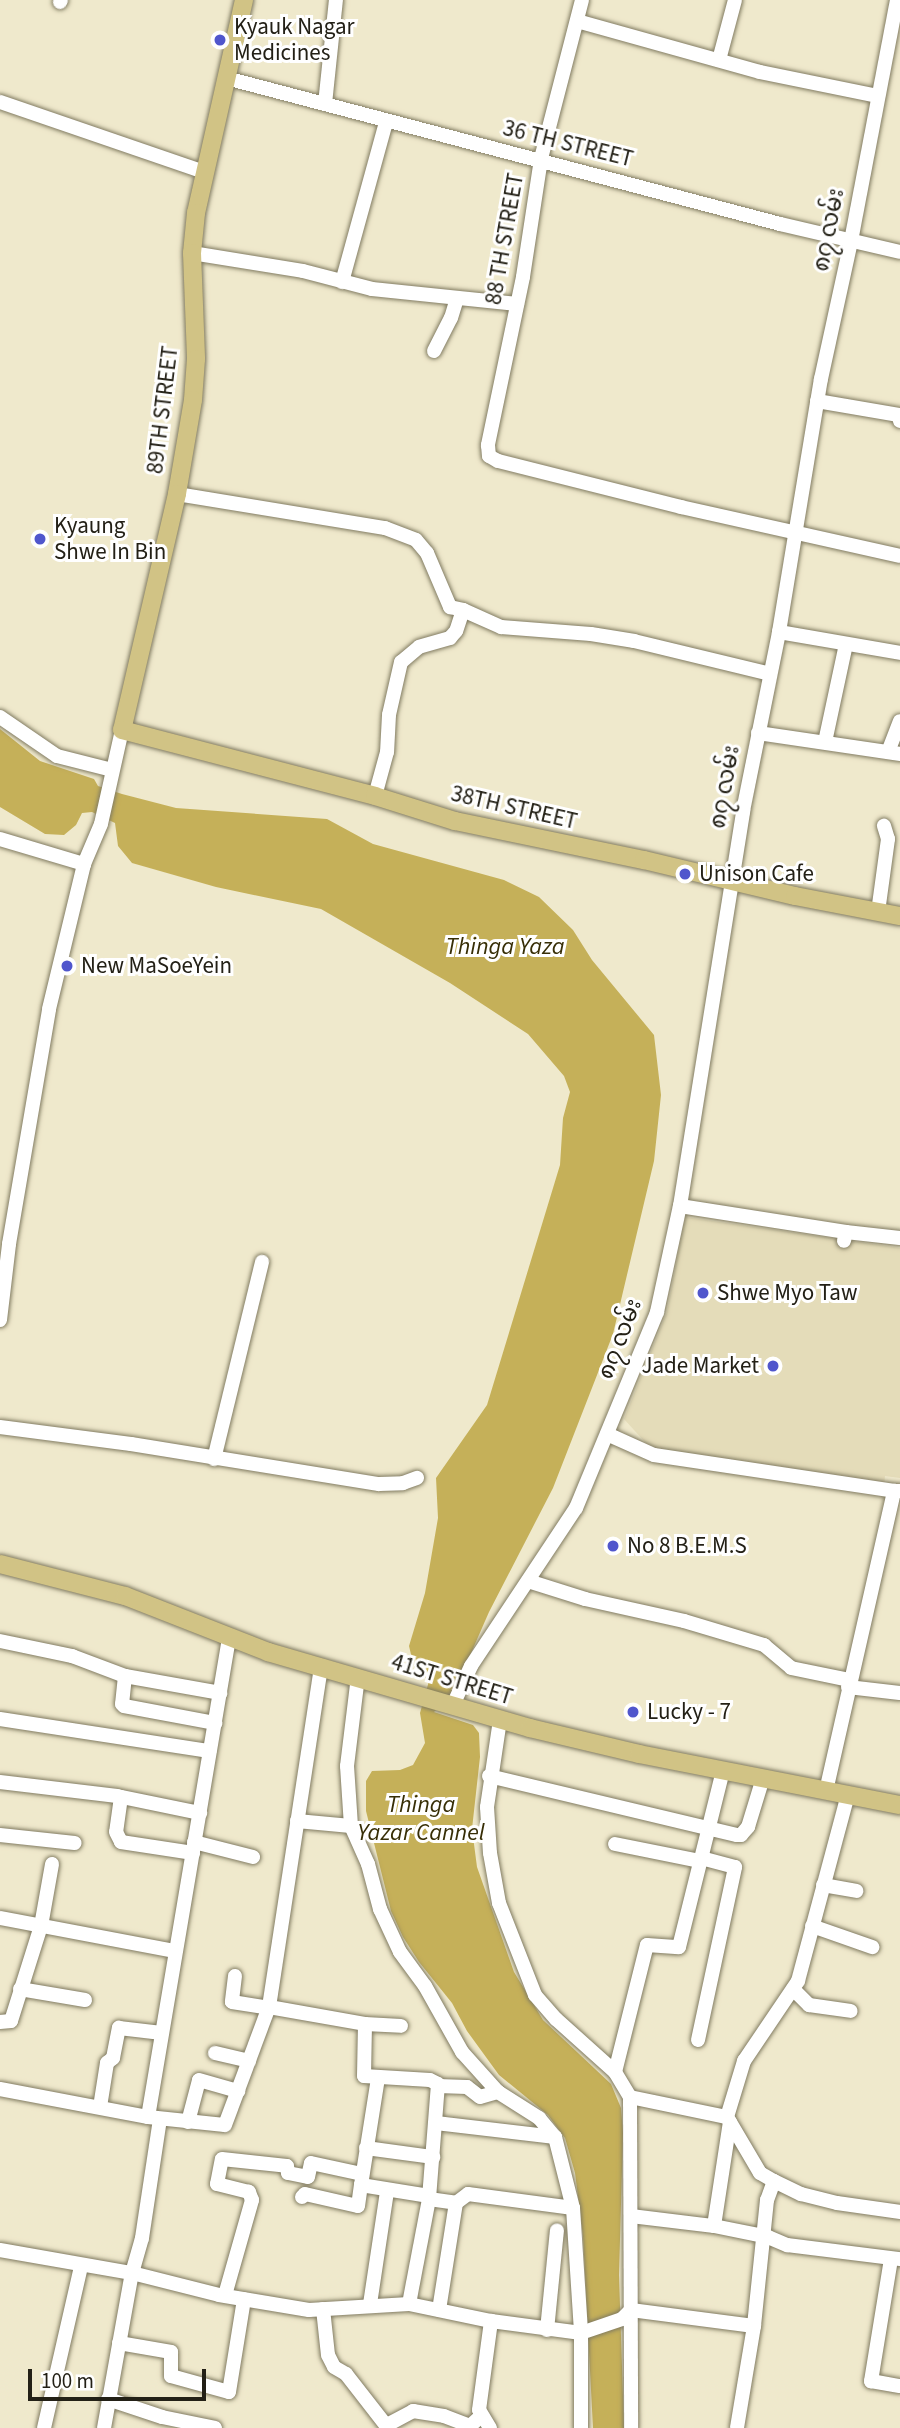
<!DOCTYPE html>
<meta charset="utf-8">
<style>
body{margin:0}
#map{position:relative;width:900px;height:2428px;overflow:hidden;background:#efe9cc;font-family:"Source Sans 3","Noto Sans Myanmar",sans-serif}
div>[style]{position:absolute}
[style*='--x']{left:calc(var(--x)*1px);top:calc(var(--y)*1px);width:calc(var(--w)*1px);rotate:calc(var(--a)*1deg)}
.built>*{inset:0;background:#e4dcb9}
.water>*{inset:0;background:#c5b059}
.roads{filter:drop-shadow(0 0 2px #817b61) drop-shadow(0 0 2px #817b61)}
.minor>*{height:14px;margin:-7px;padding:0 7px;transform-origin:7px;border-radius:7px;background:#fff}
.major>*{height:18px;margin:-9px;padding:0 9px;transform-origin:9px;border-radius:9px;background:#d1c385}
.dots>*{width:19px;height:19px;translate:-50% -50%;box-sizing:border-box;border:4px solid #fff;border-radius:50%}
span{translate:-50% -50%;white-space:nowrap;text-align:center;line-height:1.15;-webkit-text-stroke:6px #fff;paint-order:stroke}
.poi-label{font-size:23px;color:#232016}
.left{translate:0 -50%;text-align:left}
.right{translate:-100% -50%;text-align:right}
.street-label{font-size:23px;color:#232016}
.water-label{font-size:24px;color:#372e06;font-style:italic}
.scale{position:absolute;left:28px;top:2369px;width:178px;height:32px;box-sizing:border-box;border:4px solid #232016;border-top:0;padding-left:9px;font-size:21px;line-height:24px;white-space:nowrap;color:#232016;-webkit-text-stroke:5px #fff;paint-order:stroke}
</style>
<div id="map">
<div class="built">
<div style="clip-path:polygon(685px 1217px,900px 1248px,900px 1478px,885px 1476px,884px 1488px,654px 1452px,624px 1419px,667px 1312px)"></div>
</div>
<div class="water">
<div style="clip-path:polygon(0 729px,40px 761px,94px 779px,98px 786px,122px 794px,176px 808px,327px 819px,373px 844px,504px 880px,539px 897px,573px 930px,592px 960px,654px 1035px,661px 1095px,654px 1161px,613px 1334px,553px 1488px,489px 1612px,454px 1692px,434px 1712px,473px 1725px,479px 1733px,480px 1757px,472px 1829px,477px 1867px,514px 1972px,543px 2020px,611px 2084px,621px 2108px,623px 2133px,619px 2275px,624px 2428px,593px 2428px,583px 2236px,575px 2173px,565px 2138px,548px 2115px,499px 2075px,467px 2031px,452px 2003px,419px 1962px,403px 1937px,391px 1911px,366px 1811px,366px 1781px,372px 1771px,400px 1770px,413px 1765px,425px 1743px,420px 1713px,429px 1681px,414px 1667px,409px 1646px,425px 1593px,438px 1518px,436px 1478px,487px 1405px,560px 1165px,563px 1118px,570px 1092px,564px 1076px,528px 1034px,450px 983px,321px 909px,216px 887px,132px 863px,118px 846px,115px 823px,92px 812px,82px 813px,76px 825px,64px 835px,45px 834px,0 807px)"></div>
</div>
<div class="roads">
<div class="minor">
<div style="--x:582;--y:0;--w:164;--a:104.5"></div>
<div style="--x:541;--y:159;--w:119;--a:98.7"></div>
<div style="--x:523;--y:277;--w:172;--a:101.8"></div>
<div style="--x:488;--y:445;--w:11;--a:85"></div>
<div style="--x:489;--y:456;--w:10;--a:29"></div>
<div style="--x:498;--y:461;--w:189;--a:14.1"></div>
<div style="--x:681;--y:507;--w:224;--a:12.6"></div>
<div style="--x:60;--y:2;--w:2;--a:-63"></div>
<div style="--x:577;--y:21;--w:190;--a:15.6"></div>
<div style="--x:760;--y:72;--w:120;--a:11.5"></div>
<div style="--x:719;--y:60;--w:62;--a:-75.1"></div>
<div style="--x:226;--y:78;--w:573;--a:14.76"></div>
<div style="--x:780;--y:224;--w:123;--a:13.1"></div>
<div style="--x:0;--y:102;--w:217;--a:18.9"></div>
<div style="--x:325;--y:104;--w:105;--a:-84"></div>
<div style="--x:192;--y:253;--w:112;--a:9.2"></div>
<div style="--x:303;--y:271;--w:71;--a:14.6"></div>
<div style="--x:372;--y:289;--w:146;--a:5.9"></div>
<div style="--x:342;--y:282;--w:166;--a:-74.6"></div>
<div style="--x:434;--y:351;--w:37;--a:-63"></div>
<div style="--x:451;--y:318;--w:21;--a:-73"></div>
<div style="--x:817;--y:401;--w:83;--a:9.7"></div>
<div style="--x:899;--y:415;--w:6;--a:81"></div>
<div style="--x:177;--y:494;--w:211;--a:9.3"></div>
<div style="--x:385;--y:528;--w:33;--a:21"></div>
<div style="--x:416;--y:540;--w:17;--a:50"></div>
<div style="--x:427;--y:553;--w:59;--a:66.9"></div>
<div style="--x:450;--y:607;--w:13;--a:13"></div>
<div style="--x:463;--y:610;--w:22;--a:108"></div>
<div style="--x:456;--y:631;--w:9;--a:131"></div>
<div style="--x:450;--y:638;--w:32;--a:164"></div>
<div style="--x:419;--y:647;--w:23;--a:140"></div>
<div style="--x:401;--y:662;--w:54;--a:102.8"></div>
<div style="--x:389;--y:715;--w:37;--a:93"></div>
<div style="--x:387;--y:752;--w:46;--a:105.3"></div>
<div style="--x:463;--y:610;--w:42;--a:24.1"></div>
<div style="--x:501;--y:627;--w:90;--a:4.4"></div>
<div style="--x:591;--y:634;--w:44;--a:9.2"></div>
<div style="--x:634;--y:641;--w:140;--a:13.6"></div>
<div style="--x:779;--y:632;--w:123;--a:9.8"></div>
<div style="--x:0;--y:717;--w:69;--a:34.4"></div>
<div style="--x:57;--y:756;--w:57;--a:14.3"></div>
<div style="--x:758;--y:733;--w:144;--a:8.4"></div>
<div style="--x:825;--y:742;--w:100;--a:-77.9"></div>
<div style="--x:888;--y:752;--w:33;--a:-69"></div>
<div style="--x:0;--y:839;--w:88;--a:16.6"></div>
<div style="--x:878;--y:912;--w:74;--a:-82.2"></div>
<div style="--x:888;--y:839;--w:14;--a:-107"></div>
<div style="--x:680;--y:1206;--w:168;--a:8.9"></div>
<div style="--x:846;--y:1232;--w:9;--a:103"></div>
<div style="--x:846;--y:1232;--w:54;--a:6.3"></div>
<div style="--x:0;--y:1320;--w:77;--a:-83.2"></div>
<div style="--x:9;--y:1244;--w:238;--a:-80.3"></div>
<div style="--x:49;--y:1009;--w:149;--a:-76.4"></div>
<div style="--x:84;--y:864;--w:43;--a:-67"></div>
<div style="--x:101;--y:824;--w:96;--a:-77.4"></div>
<div style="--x:0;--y:1427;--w:132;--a:7.4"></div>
<div style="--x:131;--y:1444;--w:251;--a:9.2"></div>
<div style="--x:379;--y:1484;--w:24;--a:-2"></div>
<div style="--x:403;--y:1483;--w:15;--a:-20"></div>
<div style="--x:607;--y:1434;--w:51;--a:24.1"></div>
<div style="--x:654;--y:1455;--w:243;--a:8.5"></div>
<div style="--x:214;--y:1459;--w:203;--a:-76.3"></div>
<div style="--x:528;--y:1581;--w:60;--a:17.5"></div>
<div style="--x:585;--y:1599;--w:101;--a:12.5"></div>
<div style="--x:684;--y:1621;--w:84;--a:16.7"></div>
<div style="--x:764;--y:1645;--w:35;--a:40"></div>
<div style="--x:791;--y:1668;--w:59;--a:11.7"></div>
<div style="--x:0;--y:1641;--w:74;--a:11.8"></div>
<div style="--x:72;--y:1656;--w:57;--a:20.7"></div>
<div style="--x:125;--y:1676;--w:97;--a:10.1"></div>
<div style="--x:125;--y:1676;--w:28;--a:96"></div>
<div style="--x:122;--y:1704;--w:3;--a:45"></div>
<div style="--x:124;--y:1706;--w:93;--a:10.6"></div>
<div style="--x:848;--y:1687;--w:52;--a:6.6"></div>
<div style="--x:453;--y:1705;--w:43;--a:-65.2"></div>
<div style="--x:471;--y:1666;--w:190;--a:-56.4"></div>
<div style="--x:576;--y:1508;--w:212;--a:-67.5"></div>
<div style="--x:657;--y:1312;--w:108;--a:-77.8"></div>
<div style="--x:680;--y:1206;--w:400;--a:-80.9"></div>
<div style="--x:743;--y:811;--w:183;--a:-78.6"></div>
<div style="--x:779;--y:632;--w:256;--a:-80.6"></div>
<div style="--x:821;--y:379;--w:141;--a:-77.7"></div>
<div style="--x:851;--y:241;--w:245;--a:-79.2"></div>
<div style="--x:0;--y:1719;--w:212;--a:8.7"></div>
<div style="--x:500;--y:1720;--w:88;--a:98.5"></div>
<div style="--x:487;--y:1807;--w:46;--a:86.3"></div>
<div style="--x:490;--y:1853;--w:51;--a:79.8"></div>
<div style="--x:499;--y:1903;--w:99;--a:68.6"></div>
<div style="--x:535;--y:1995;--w:32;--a:49"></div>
<div style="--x:556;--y:2019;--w:79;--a:41.9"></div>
<div style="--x:615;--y:2072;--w:29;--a:59"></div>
<div style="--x:630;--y:2097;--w:331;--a:89.8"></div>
<div style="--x:489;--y:1776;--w:255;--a:13.4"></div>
<div style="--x:737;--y:1835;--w:4;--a:0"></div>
<div style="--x:741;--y:1835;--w:11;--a:-49"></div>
<div style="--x:748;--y:1827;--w:51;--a:-73"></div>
<div style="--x:0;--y:1782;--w:118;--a:6.8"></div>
<div style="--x:117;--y:1796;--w:85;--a:11.6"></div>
<div style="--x:826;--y:1791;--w:308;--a:-77.2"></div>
<div style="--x:894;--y:1491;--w:6;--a:0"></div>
<div style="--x:121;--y:1797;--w:35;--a:98"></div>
<div style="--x:116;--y:1832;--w:11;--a:63"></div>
<div style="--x:121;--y:1842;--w:73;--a:8.7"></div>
<div style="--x:297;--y:1821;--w:54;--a:5.3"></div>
<div style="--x:351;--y:1826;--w:60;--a:-93.8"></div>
<div style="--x:347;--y:1766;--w:90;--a:-83"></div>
<div style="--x:351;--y:1826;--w:42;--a:65.9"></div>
<div style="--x:368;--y:1864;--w:47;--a:75.1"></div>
<div style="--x:380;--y:1909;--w:47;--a:65.1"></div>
<div style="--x:400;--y:1952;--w:42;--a:53.7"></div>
<div style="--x:425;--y:1986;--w:76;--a:60.7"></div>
<div style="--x:462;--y:2052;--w:54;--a:48"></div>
<div style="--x:498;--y:2092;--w:49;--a:32.4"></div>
<div style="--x:539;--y:2118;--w:25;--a:50"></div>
<div style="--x:555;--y:2137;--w:73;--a:75.8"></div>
<div style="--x:573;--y:2208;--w:125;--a:86.3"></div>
<div style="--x:581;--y:2333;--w:95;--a:90"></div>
<div style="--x:0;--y:1835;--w:75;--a:6.1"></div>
<div style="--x:194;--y:1842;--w:61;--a:14.3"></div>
<div style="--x:615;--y:1844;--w:87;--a:11.3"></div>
<div style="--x:823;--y:1885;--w:34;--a:10"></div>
<div style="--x:0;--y:1918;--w:178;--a:10.7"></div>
<div style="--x:812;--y:1926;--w:64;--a:19.3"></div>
<div style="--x:235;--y:1976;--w:26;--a:97"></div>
<div style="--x:232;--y:2002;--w:36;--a:9"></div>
<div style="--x:20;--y:1989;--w:66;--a:9.6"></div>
<div style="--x:793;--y:1989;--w:23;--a:45"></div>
<div style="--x:809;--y:2005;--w:42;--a:8.1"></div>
<div style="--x:269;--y:2007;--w:97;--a:10"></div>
<div style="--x:365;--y:2024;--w:52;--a:91.1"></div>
<div style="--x:364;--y:2076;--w:66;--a:3.5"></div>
<div style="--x:430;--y:2080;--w:9;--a:27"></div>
<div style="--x:438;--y:2084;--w:115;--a:94.5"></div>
<div style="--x:429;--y:2199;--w:107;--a:100.8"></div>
<div style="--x:0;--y:2022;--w:11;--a:-5"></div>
<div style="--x:11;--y:2021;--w:100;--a:-72.5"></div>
<div style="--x:41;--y:1926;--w:63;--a:-79.9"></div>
<div style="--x:365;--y:2024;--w:36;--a:3"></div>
<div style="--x:698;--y:2040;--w:177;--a:-77.9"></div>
<div style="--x:735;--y:1867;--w:35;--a:-165"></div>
<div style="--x:215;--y:2053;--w:35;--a:13"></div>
<div style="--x:615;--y:2072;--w:131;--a:-75.9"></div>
<div style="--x:647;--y:1945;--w:32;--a:4"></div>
<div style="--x:679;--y:1947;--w:182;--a:-76"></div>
<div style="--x:378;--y:2078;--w:108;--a:99"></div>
<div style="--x:361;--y:2185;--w:69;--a:9.2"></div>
<div style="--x:438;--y:2086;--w:29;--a:2"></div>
<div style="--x:467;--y:2087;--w:16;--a:38"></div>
<div style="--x:480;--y:2097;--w:19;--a:-16"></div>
<div style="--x:0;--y:2089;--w:151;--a:10.7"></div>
<div style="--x:148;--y:2117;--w:77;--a:5.9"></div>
<div style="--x:225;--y:2125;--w:126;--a:-69.6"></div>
<div style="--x:269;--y:2007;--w:345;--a:-81.3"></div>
<div style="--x:630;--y:2097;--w:99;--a:11.7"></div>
<div style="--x:100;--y:2107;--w:45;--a:-81"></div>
<div style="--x:107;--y:2063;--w:8;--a:-40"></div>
<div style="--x:113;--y:2058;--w:31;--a:-79"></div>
<div style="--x:119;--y:2028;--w:43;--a:6.6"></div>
<div style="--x:148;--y:2117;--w:487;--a:-80.4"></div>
<div style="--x:188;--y:2122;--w:43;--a:-75.3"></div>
<div style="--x:199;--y:2080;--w:41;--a:15.8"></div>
<div style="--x:730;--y:2122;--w:59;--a:59.5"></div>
<div style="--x:760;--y:2173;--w:16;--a:30"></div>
<div style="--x:774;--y:2181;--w:20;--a:110"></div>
<div style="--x:767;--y:2200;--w:127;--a:95.9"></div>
<div style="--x:436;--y:2123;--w:120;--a:6.7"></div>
<div style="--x:366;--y:2148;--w:68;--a:7.7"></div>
<div style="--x:774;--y:2181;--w:30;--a:26"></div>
<div style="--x:801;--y:2194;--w:37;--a:14"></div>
<div style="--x:837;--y:2203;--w:64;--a:8.1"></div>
<div style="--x:302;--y:2197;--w:4;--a:-45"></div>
<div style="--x:305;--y:2194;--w:54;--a:12.8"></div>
<div style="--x:358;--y:2206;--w:21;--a:-82"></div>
<div style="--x:429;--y:2199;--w:27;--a:8"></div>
<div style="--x:456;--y:2203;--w:15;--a:-37"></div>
<div style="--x:468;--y:2194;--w:106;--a:7.6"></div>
<div style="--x:631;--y:2216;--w:84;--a:6.9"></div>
<div style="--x:714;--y:2226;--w:55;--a:11.5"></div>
<div style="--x:768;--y:2237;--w:21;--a:23"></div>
<div style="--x:787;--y:2245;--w:114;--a:7.1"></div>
<div style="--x:714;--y:2226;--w:105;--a:-81.3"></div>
<div style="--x:730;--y:2122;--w:6;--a:-121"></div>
<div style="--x:727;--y:2117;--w:59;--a:-73.1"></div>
<div style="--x:744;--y:2061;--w:97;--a:-56"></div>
<div style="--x:798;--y:1981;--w:193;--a:-75"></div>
<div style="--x:0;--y:2250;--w:134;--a:9.9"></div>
<div style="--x:132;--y:2273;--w:90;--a:14.2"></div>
<div style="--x:219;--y:2295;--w:91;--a:9.5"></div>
<div style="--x:309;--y:2310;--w:100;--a:-3.4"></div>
<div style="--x:409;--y:2304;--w:84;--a:11.7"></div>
<div style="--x:491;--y:2321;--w:91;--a:7.6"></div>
<div style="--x:581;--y:2333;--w:43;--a:-18.9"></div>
<div style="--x:622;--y:2319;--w:13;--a:-45"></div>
<div style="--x:631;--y:2310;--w:124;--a:7.4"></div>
<div style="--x:754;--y:2326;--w:103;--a:99.5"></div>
<div style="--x:891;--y:2259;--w:124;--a:99.3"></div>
<div style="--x:871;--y:2381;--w:29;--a:10"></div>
<div style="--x:225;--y:2295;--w:99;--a:-74.1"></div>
<div style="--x:252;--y:2200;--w:9;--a:-111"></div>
<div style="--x:249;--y:2192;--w:33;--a:-166"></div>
<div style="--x:217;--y:2184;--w:25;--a:-79"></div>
<div style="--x:222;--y:2159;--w:65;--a:6.1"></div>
<div style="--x:287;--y:2166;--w:7;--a:82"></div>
<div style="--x:288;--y:2173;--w:20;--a:11"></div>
<div style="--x:308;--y:2177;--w:14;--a:-78"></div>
<div style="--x:311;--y:2163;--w:52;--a:12.2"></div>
<div style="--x:370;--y:2304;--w:114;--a:-81.4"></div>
<div style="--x:323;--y:2309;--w:46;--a:83.8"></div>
<div style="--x:328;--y:2355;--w:13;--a:63"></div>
<div style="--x:334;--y:2367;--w:14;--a:30"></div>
<div style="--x:346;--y:2374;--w:68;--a:52.1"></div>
<div style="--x:439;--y:2310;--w:108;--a:-81"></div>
<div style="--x:547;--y:2330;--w:100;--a:-84.3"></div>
<div style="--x:119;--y:2343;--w:53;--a:9.8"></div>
<div style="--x:171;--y:2352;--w:24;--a:90"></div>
<div style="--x:171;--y:2376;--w:60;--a:15.4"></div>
<div style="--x:229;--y:2392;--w:94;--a:-80.8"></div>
<div style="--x:108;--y:2399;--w:57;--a:18.4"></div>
<div style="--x:162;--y:2417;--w:54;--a:11.7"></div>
<div style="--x:387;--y:2425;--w:30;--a:-28"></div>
<div style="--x:413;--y:2411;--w:31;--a:9"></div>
<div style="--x:444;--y:2416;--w:28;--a:21"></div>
<div style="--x:470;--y:2426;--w:15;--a:-42"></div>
<div style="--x:44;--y:2428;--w:166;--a:-77.1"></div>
<div style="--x:104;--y:2428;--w:158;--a:-79.8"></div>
<div style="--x:132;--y:2273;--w:36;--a:-74"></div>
<div style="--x:142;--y:2238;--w:120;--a:-81.4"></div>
<div style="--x:490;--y:2428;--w:21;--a:-121"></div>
<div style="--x:479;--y:2410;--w:90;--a:-82.3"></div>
</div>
<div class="major">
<div style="--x:244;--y:0;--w:218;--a:102.7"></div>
<div style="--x:196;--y:213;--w:40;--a:95.7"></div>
<div style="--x:192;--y:253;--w:106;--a:87.8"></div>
<div style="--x:196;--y:359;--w:41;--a:94.2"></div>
<div style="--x:193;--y:400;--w:95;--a:99.7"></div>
<div style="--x:177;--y:494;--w:242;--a:103.1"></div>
<div style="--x:122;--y:730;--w:261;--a:14.6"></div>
<div style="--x:375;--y:796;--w:84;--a:17.4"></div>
<div style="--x:455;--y:821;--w:193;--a:11.7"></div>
<div style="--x:644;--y:860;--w:155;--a:13.4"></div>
<div style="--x:795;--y:896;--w:107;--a:10.8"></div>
<div style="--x:0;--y:1564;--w:129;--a:14.4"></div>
<div style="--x:125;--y:1596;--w:154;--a:21.4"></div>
<div style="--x:268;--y:1652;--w:273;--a:16.2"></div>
<div style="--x:530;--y:1728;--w:112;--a:13.4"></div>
<div style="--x:639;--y:1754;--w:266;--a:11.1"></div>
</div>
</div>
<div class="dots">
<div style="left:220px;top:40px;background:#5056cc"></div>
<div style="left:40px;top:539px;background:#5056cc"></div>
<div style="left:685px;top:874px;background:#5056cc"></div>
<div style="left:67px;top:966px;background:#5056cc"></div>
<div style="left:703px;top:1293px;background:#5056cc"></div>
<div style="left:773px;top:1366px;background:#5056cc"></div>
<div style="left:613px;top:1546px;background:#5056cc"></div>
<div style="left:633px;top:1712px;background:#5056cc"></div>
</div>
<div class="poi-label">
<span class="left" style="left:234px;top:40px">Kyauk Nagar<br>Medicines</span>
<span class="left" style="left:54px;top:539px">Kyaung<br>Shwe In Bin</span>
<span class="left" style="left:699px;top:874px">Unison Cafe</span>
<span class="left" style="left:81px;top:966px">New MaSoeYein</span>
<span class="left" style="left:717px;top:1293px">Shwe Myo Taw</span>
<span class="right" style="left:759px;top:1366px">Jade Market</span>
<span class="left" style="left:627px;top:1546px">No 8 B.E.M.S</span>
<span class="left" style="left:647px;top:1712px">Lucky - 7</span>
</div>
<div class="street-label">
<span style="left:568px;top:144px;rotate:14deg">36 TH STREET</span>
<span style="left:829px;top:230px;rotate:-79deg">၈၇ လမ်း</span>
<span style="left:505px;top:239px;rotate:-80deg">88 TH STREET</span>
<span style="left:163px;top:410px;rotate:-83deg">89TH STREET</span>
<span style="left:725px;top:787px;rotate:-80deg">၈၇ လမ်း</span>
<span style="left:514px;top:808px;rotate:13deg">38TH STREET</span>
<span style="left:620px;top:1339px;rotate:-69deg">၈၇ လမ်း</span>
<span style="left:452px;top:1680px;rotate:17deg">41ST STREET</span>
</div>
<div class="water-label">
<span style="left:505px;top:947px">Thinga Yaza</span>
<span style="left:421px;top:1819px">Thinga<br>Yazar Cannel</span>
</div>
<div class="scale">100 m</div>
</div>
